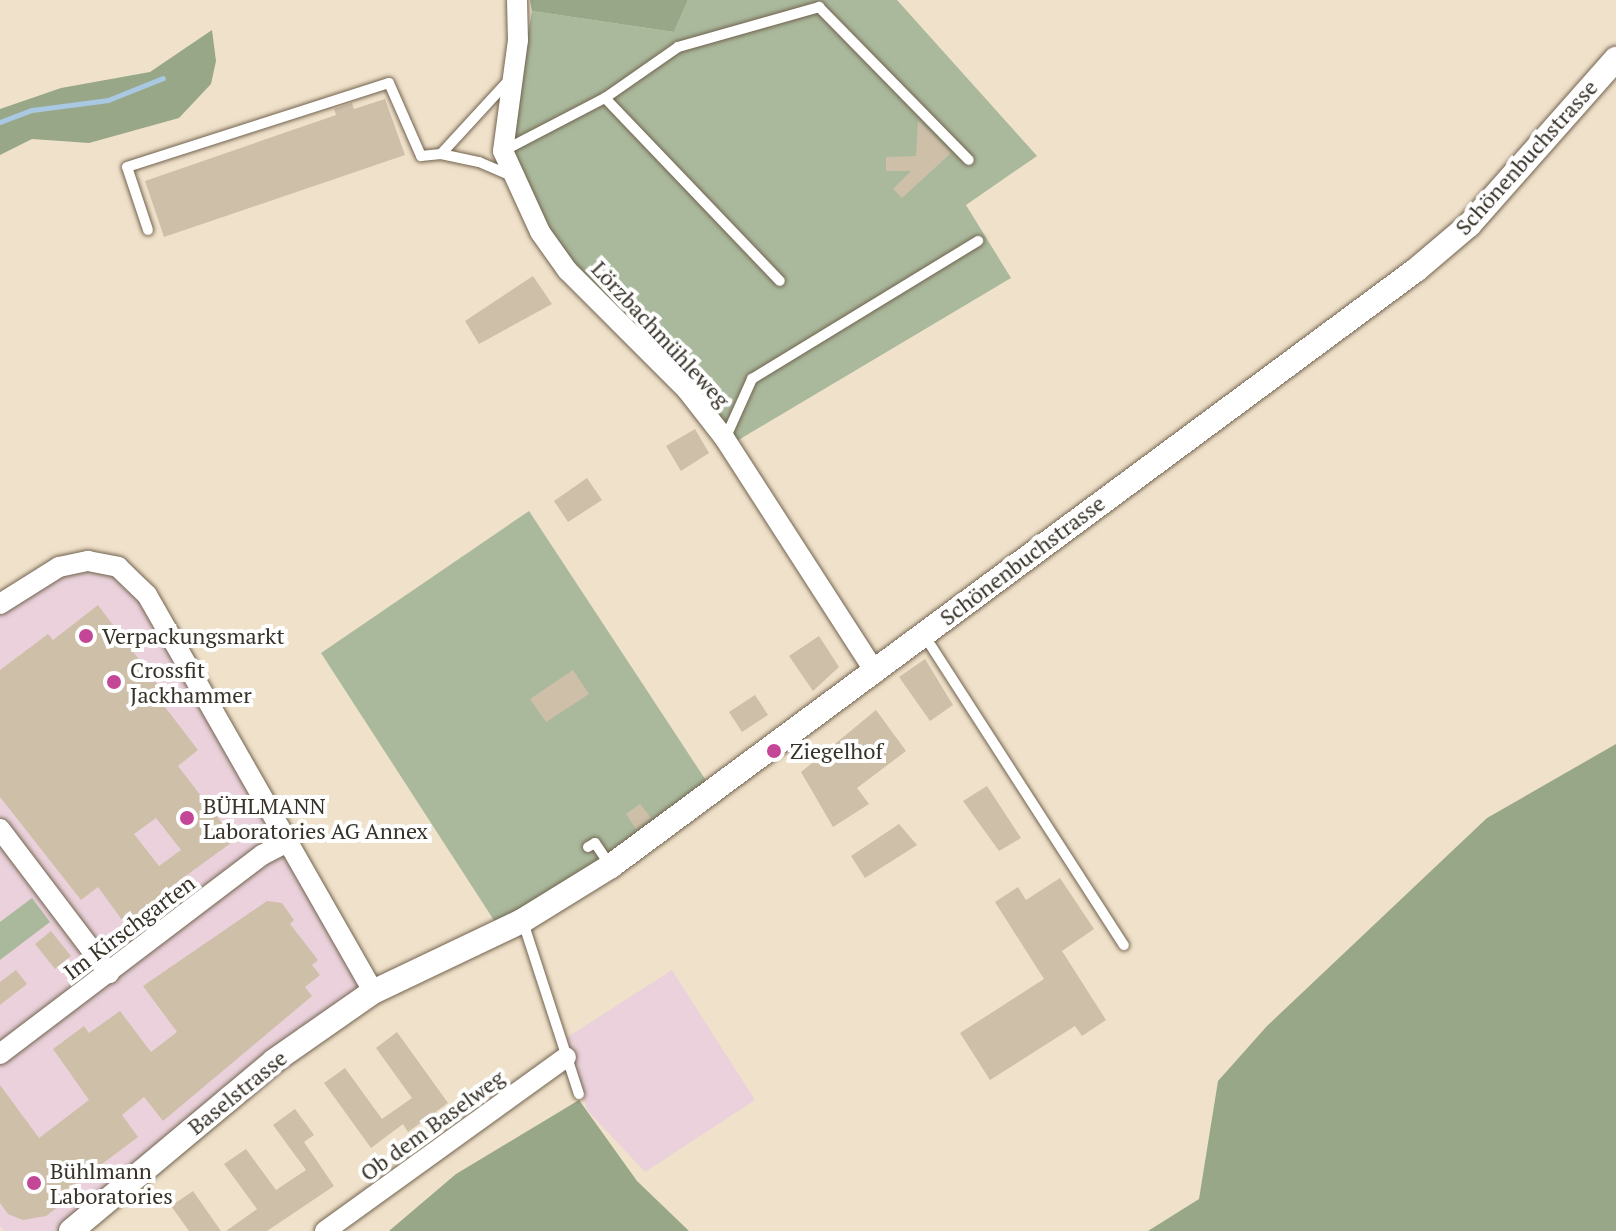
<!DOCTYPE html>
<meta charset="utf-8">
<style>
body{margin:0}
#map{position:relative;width:1616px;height:1231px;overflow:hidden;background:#f0e1ca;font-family:"PT Serif",serif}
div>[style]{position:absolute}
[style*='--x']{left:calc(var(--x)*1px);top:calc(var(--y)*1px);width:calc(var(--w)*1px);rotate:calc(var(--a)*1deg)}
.industrial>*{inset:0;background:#ead1db}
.green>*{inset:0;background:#aab99c}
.forest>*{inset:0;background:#97a788}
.stream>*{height:5px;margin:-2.5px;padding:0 2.5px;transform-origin:2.5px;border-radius:2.5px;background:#a9c8e1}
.building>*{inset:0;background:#cebfa9}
.roads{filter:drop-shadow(0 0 2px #71634f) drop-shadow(0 0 2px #71634f)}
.service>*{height:10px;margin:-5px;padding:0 5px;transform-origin:5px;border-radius:5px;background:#fff}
.minor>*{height:20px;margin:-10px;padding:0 10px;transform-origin:10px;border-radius:10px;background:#fff}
.tertiary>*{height:24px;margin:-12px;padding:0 12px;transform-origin:12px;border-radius:12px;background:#fff}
.dots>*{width:22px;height:22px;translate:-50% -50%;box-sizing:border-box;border:4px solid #fff;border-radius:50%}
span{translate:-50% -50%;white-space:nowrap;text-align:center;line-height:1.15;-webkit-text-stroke:8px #fff;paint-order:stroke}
.street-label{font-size:22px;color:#383229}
.poi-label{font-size:22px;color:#383229}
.left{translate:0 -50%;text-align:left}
</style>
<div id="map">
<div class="industrial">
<div style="clip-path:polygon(59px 567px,118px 567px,386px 995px,281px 1073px,88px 1231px,4px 1231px,0 1226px,0 604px)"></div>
<div style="clip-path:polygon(672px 970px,755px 1100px,645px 1172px,587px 1110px,566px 1038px)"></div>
</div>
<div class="green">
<div style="clip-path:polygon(688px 0,897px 0,1037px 156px,966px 205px,1011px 278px,730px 445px,555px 249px,506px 154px,532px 11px,674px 32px)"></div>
<div style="clip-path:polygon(529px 511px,711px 788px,497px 925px,321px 653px)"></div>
<div style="clip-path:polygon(32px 898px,50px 922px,0 960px,0 922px)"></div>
</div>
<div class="forest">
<div style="clip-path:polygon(530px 0,688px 0,674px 32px,532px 11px)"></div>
<div style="clip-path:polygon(212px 30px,216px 61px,211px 84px,179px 118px,89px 143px,32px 139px,0 155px,0 109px,61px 88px,150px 72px)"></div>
<div style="clip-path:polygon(1616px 744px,1616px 1231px,1148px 1231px,1199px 1199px,1218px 1081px,1267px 1026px,1487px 818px)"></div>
<div style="clip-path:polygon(579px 1100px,637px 1181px,689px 1231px,389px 1231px,456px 1174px)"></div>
</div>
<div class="stream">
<div style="--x:0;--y:122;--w:34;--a:-21"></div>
<div style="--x:32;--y:110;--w:77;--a:-7.5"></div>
<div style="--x:108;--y:100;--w:59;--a:-21.8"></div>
</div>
<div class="building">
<div style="clip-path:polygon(385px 99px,405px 155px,164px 237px,145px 181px,336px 115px,334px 109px,352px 103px,354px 109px)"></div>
<div style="clip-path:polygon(918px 120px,951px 153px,902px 198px,893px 189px,911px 171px,886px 171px,886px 157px,916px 156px)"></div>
<div style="clip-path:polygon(533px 276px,552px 304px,479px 344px,465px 321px)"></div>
<div style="clip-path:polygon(695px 429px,709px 453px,681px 471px,666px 446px)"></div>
<div style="clip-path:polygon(587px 478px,602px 500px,568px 522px,554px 501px)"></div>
<div style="clip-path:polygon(evenodd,98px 605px,164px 693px,158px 698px,198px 750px,178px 766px,235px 840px,176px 883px,182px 892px,130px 931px,98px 887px,81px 900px,0 797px,0 670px,48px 634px,53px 640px,98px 605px,156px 818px,181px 850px,159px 866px,134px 834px,156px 818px)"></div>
<div style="clip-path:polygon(819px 636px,839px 667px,813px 691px,789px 656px)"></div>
<div style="clip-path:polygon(925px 659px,953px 705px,930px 721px,899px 677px)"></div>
<div style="clip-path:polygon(573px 670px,589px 694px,546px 722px,530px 699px)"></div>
<div style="clip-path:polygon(755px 695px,768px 715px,742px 732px,729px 712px)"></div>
<div style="clip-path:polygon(876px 710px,906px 751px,857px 788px,869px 804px,833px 827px,801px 772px)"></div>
<div style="clip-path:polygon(987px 786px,1021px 838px,999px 851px,963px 801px)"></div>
<div style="clip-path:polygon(640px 804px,651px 818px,636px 829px,626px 814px)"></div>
<div style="clip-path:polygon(899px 824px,917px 845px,865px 878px,851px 856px)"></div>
<div style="clip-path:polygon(1060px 878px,1094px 929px,1062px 951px,1106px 1020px,1082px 1036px,1075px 1026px,990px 1080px,960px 1033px,1044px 979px,995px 902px,1018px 887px,1026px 900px)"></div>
<div style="clip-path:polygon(267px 901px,282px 903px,294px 920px,290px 924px,318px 960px,312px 965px,320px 975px,305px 987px,312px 996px,163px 1121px,144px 1097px,122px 1115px,138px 1137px,74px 1185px,79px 1191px,46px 1216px,23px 1220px,8px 1214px,0 1203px,0 1085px,39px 1138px,89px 1100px,53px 1049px,84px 1026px,89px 1033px,120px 1011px,151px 1052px,177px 1032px,143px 986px)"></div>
<div style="clip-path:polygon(51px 931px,71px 956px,55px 969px,35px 944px)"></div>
<div style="clip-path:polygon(16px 970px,27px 984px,0 1005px,0 982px)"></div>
<div style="clip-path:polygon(397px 1032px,448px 1103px,408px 1132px,403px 1124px,371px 1148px,324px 1083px,345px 1068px,382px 1119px,412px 1098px,376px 1048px)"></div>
<div style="clip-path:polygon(295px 1109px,314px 1135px,304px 1142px,334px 1186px,267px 1231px,226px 1231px,257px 1209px,224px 1164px,246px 1149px,276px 1190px,306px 1170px,273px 1125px)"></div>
<div style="clip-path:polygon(193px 1191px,202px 1204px,221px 1231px,189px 1231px,171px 1206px)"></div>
</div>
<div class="roads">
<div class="service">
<div style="--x:605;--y:98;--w:253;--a:46.3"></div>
<div style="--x:503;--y:151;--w:115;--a:-27.5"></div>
<div style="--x:605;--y:98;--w:89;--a:-34.9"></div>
<div style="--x:678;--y:47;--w:147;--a:-15.8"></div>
<div style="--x:819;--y:7;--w:214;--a:45.6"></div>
<div style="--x:441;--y:154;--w:102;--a:-47.4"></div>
<div style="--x:148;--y:230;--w:66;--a:-108.4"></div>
<div style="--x:127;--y:167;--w:275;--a:-17.8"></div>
<div style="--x:389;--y:83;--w:80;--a:66.3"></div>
<div style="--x:421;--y:156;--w:20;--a:-6"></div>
<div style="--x:441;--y:154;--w:39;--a:12"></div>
<div style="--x:479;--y:162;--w:36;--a:23"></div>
<div style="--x:725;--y:439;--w:66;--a:-65.8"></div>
<div style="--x:752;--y:379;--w:265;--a:-31.4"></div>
<div style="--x:924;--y:635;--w:369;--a:57.2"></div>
<div style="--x:588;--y:847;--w:8;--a:-30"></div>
<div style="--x:595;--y:843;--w:27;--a:56"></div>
<div style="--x:523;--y:922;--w:181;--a:72"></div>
</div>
<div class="minor">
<div style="--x:517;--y:0;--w:40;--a:88.6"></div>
<div style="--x:518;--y:40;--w:112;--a:97.7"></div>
<div style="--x:503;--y:151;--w:89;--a:65.4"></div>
<div style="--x:540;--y:232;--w:47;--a:54.6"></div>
<div style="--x:567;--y:270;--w:170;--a:45"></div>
<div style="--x:687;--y:390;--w:62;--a:52.2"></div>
<div style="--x:725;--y:439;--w:278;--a:57.2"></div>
<div style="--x:0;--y:604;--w:70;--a:-32.1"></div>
<div style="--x:59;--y:567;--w:30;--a:-12"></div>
<div style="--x:88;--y:561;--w:31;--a:11"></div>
<div style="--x:118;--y:567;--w:40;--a:44"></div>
<div style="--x:147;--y:595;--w:457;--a:60.3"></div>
<div style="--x:0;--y:829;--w:181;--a:52.9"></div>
<div style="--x:0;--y:1054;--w:329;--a:-37.2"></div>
<div style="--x:262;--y:855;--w:30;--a:-27"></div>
<div style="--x:325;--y:1231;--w:297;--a:-35.8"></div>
</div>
<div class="tertiary">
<div style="--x:71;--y:1231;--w:265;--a:-39.9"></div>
<div style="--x:274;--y:1061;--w:121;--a:-34.9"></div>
<div style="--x:373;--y:992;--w:165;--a:-25.5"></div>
<div style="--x:522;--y:921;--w:105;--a:-31.7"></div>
<div style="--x:611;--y:866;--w:1002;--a:-36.52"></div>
<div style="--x:1416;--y:270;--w:70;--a:-40.3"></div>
<div style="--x:1469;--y:225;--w:222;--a:-48.5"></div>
</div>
</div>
<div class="dots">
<div style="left:86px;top:636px;background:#c44797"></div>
<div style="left:114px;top:682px;background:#c44797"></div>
<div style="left:774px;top:751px;background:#c44797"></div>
<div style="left:187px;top:818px;background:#c44797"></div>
<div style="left:34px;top:1183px;background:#c44797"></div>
</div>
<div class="street-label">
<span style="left:1526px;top:157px;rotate:-48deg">Schönenbuchstrasse</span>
<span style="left:661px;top:334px;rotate:47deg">Lörzbachmühleweg</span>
<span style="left:1022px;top:560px;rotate:-37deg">Schönenbuchstrasse</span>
<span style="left:129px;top:927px;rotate:-37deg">Im Kirschgarten</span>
<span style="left:237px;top:1092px;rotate:-39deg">Baselstrasse</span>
<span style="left:432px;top:1125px;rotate:-36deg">Ob dem Baselweg</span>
</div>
<div class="poi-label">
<span class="left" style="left:102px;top:636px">Verpackungsmarkt</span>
<span class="left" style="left:130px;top:682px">Crossfit<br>Jackhammer</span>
<span class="left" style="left:790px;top:751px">Ziegelhof</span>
<span class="left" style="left:203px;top:818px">BÜHLMANN<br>Laboratories AG Annex</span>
<span class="left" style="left:50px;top:1183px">Bühlmann<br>Laboratories</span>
</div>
</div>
